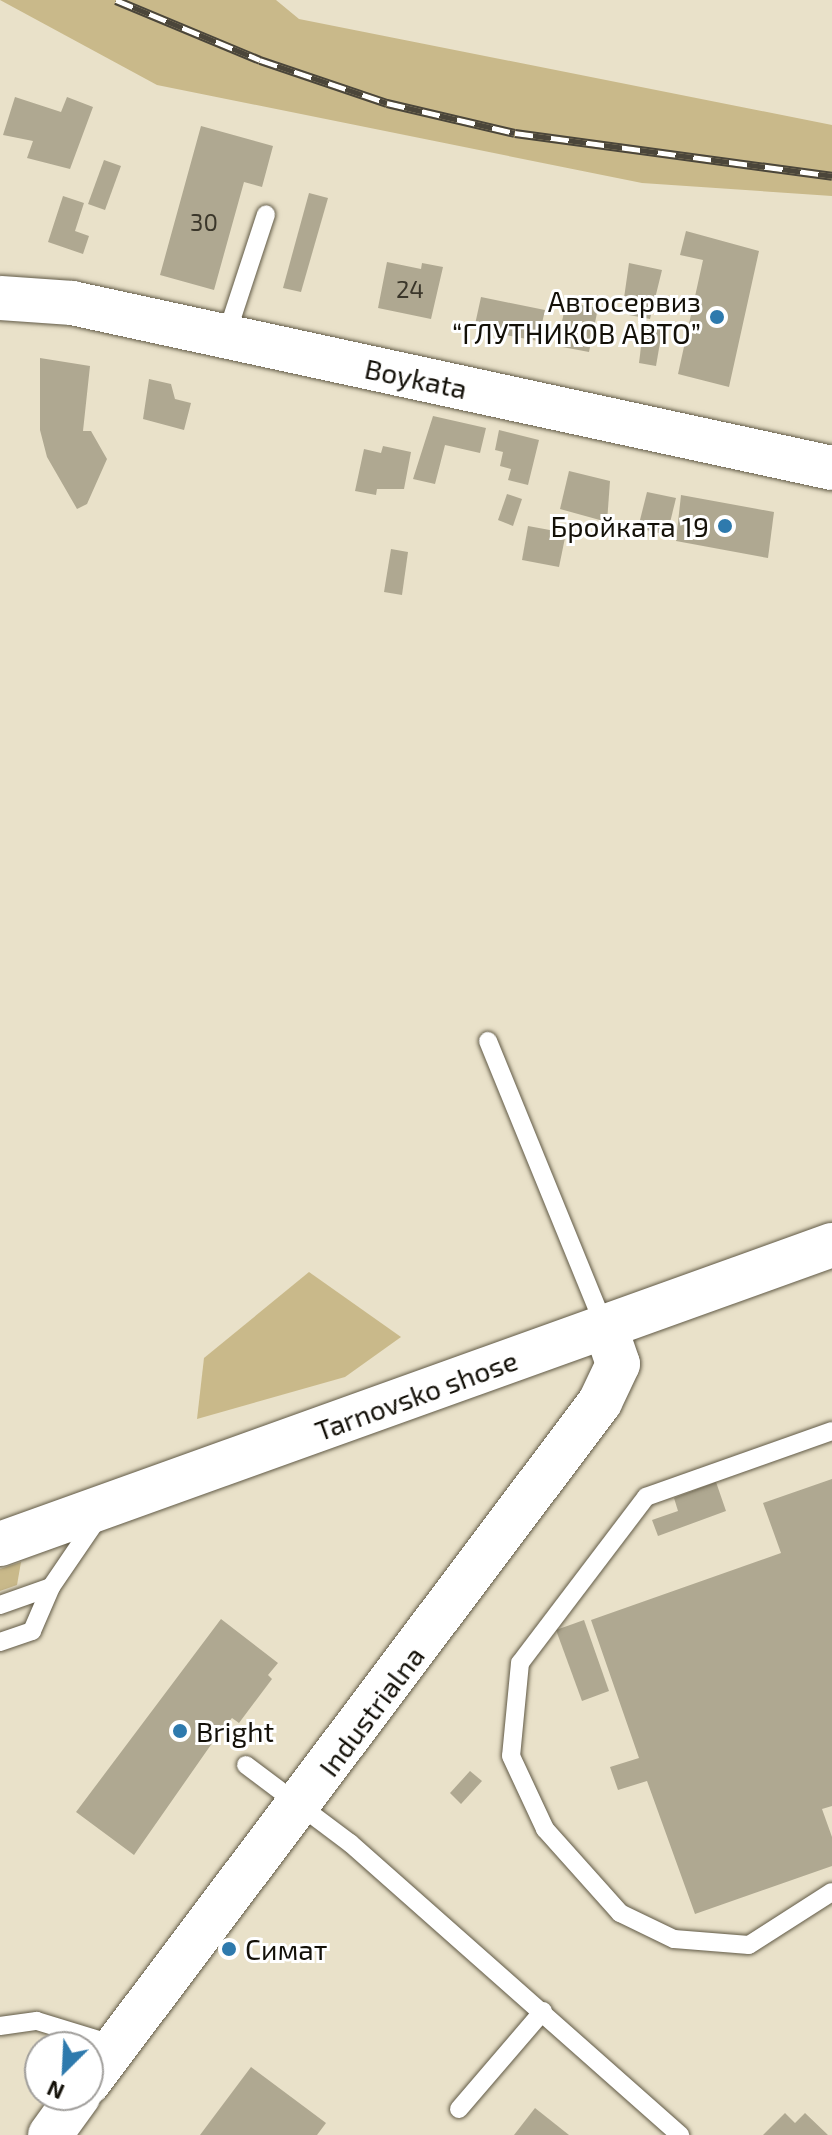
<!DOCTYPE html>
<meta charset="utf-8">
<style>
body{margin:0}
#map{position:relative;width:832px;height:2135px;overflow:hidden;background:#e9e1c9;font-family:"Exo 2",sans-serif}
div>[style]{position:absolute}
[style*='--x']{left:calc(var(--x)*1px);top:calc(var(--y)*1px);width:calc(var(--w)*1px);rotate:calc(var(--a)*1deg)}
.green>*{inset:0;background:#c9b98a}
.building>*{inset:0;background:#afa891}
.roads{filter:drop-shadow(0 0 2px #615a46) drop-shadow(0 0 2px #615a46)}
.service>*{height:18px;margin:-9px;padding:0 9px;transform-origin:9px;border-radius:9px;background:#fff}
.tertiary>*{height:44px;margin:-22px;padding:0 22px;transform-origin:22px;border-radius:22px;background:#fff}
.secondary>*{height:44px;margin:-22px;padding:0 22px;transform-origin:22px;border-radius:22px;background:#fff}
.primary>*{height:44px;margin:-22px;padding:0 22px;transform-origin:22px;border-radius:22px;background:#fff}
.rail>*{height:9px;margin-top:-4.5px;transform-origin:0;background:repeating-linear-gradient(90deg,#fff 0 18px,#4b463a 0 36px);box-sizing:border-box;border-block:2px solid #4b463a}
.dots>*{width:22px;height:22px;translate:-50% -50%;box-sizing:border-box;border:4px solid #fff;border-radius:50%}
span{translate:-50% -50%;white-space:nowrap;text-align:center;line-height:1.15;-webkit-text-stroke:6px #fff;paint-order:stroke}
.number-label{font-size:24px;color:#3a362a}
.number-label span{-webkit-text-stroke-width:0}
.poi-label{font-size:28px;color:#131008}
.right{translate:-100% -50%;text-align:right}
.left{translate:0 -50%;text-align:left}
.street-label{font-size:28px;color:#131008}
.north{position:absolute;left:24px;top:2031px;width:80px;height:80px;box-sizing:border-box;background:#fff;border:2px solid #a19f9c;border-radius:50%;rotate:204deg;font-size:22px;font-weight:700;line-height:32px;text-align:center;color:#131008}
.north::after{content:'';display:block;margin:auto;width:28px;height:36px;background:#2e7aad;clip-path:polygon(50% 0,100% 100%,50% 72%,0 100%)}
</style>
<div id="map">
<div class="green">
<div style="clip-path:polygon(0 0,276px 0,299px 19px,832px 125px,832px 196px,642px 183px,157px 85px)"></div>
<div style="clip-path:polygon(309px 1272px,401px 1337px,345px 1377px,197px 1419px,204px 1358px)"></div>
<div style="clip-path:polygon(21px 1562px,17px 1585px,0 1591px,0 1569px)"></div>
</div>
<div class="building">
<div style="clip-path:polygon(15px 97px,61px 112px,67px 97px,93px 107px,70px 169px,27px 158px,33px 141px,3px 135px)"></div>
<div style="clip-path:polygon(201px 126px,273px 146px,262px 187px,244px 182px,214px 290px,160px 275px)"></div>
<div style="clip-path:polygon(104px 160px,121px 166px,105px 210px,88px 204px)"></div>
<div style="clip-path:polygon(309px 193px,328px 198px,301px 292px,283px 288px)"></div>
<div style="clip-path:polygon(63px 196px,84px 203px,75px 231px,89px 236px,83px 254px,48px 242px)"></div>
<div style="clip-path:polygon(686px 231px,759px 251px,729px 387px,678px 374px,703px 260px,680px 255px)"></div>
<div style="clip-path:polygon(387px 262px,421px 269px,422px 263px,443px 267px,431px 319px,378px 308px)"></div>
<div style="clip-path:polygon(629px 263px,662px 270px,650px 319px,629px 315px,631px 307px,623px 305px)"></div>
<div style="clip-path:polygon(481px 297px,545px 310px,538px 341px,474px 329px)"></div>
<div style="clip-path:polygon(566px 302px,598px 308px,589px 352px,557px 346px)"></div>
<div style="clip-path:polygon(644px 322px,663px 325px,656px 366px,639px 363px)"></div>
<div style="clip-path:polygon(40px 358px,90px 366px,83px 431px,91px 431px,107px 459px,87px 504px,77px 509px,47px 457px,40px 430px)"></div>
<div style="clip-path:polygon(149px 379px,171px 384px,175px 399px,191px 403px,184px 430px,143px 419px)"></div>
<div style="clip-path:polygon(433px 416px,486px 428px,480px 453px,445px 445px,435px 484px,413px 479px)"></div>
<div style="clip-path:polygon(499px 430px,539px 440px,528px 485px,508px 480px,511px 469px,500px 466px,503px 452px,495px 450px)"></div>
<div style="clip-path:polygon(383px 446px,411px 452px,404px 489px,377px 489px,376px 495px,355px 491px,364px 449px,381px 453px)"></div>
<div style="clip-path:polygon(569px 471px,610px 481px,607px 522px,560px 509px)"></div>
<div style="clip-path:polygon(647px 492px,676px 498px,667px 535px,638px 528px)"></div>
<div style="clip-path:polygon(507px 494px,522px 499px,513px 526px,498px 520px)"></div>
<div style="clip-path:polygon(681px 495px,774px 512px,768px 558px,676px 541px)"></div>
<div style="clip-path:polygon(528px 526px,566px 533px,559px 567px,522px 560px)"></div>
<div style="clip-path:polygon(391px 549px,408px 552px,402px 595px,384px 592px)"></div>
<div style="clip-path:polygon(832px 1479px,832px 1806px,822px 1809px,832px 1837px,832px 1866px,695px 1914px,647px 1781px,618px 1790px,610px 1767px,639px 1758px,591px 1620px,781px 1553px,763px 1503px)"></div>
<div style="clip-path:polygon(716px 1482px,726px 1511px,658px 1536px,652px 1520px,678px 1511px,674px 1498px)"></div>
<div style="clip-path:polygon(221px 1619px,278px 1663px,268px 1675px,272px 1679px,239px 1723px,232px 1718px,215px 1739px,134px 1855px,76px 1812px)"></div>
<div style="clip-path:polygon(584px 1620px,609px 1691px,582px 1701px,556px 1630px)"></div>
<div style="clip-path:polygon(470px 1771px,482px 1781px,461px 1804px,450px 1793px)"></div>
<div style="clip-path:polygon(251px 2067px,326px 2123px,317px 2135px,200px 2135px)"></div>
<div style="clip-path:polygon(535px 2108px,569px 2135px,514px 2135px)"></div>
<div style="clip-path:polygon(785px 2113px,795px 2123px,805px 2113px,828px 2135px,763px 2135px)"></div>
</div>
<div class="roads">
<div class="service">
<div style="--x:226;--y:336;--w:128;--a:-71.8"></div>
<div style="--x:488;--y:1041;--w:309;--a:67.8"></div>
<div style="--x:832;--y:1431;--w:197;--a:160.5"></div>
<div style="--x:646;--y:1497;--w:208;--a:127.2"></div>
<div style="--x:520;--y:1663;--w:93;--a:95.5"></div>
<div style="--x:511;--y:1756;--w:81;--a:65"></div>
<div style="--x:545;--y:1829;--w:113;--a:48.2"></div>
<div style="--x:620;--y:1913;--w:60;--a:25.7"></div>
<div style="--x:674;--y:1939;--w:75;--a:4.6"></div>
<div style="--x:749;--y:1945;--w:98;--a:-32.6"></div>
<div style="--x:0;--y:1605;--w:54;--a:-19.4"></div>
<div style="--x:0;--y:1642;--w:34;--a:-19"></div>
<div style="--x:32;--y:1631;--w:48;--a:-66.6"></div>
<div style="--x:51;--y:1587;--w:83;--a:-55.7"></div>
<div style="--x:246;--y:1765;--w:130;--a:36.9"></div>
<div style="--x:350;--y:1843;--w:441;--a:41.5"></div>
<div style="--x:0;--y:2026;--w:37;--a:-8"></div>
<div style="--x:37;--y:2021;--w:82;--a:17.1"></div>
<div style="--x:459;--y:2109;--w:129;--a:-49.4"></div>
</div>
<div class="tertiary">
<div style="--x:0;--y:298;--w:72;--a:4"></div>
<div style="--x:72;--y:303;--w:778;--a:12.25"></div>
</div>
<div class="secondary">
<div style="--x:88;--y:2083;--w:852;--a:-53.06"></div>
<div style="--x:600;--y:1402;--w:42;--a:-64.7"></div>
<div style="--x:618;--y:1364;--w:39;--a:-109"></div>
<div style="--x:50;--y:2135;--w:49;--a:-54.1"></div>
</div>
<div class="primary">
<div style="--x:0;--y:1544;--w:884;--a:-19.77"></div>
</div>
</div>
<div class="rail">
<div style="--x:116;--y:0;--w:156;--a:22.6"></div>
<div style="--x:260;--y:60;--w:134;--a:18.7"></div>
<div style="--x:387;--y:103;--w:131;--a:13.2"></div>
<div style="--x:515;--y:133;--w:320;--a:7.7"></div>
</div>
<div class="dots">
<div style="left:717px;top:317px;background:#2e7aad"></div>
<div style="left:725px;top:526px;background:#2e7aad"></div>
<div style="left:180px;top:1731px;background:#2e7aad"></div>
<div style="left:229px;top:1949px;background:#2e7aad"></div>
</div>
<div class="number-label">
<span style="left:204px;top:222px">30</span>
<span style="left:410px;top:289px">24</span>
</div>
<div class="poi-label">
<span class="right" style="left:701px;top:317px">Автосервиз<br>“ГЛУТНИКОВ АВТО”</span>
<span class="right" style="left:709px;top:526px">Бройката 19</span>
<span class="left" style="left:196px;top:1731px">Bright</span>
<span class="left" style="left:245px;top:1949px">Симат</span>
</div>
<div class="street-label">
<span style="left:416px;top:378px;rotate:12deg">Boykata</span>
<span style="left:416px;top:1395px;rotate:-20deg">Tarnovsko shose</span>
<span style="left:371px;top:1711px;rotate:-53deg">Industrialna</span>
</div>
<div class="north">N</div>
</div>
